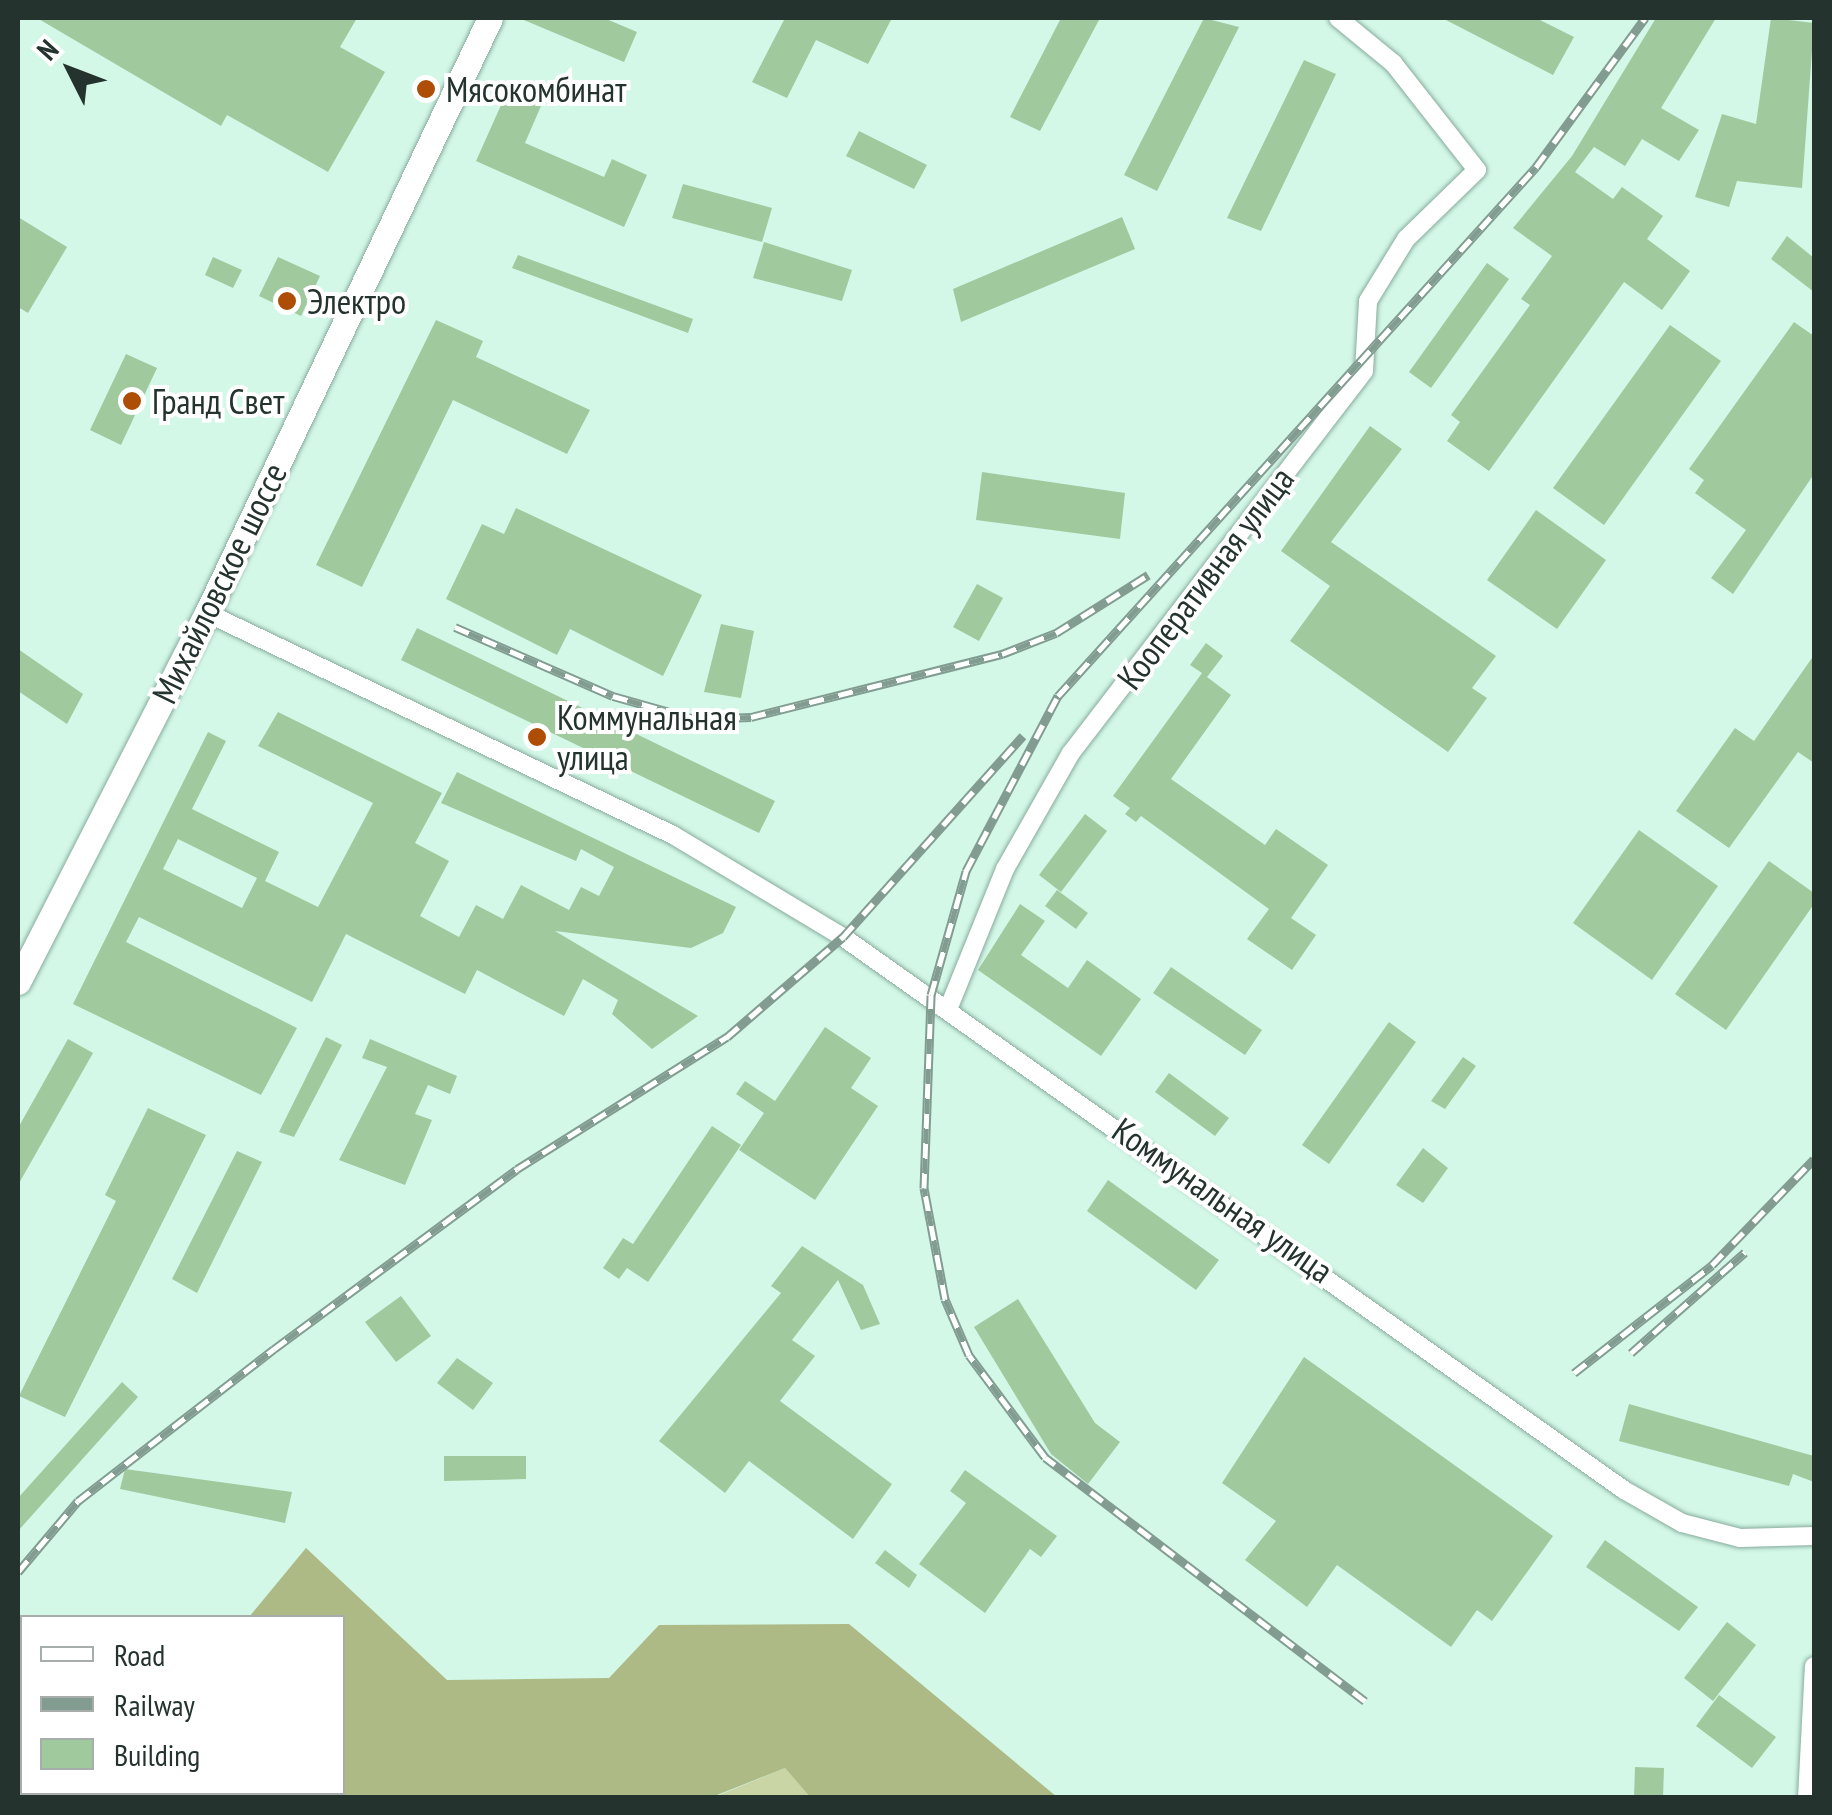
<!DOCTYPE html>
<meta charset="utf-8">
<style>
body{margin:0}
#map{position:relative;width:1832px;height:1815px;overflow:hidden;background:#d3f8e8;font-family:"PT Sans Narrow",sans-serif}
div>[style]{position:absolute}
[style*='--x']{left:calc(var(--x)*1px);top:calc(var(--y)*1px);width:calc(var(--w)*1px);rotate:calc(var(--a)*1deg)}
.green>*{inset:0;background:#c9d5a4}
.forest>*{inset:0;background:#adba85}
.building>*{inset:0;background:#a1c99e}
.roads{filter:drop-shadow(0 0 2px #88ab9c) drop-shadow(0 0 2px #88ab9c)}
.street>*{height:18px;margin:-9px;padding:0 9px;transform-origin:9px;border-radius:9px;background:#fff}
.secondary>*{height:25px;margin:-12.5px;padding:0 12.5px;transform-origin:12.5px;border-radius:12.5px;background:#fff}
.rail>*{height:9px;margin-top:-4.5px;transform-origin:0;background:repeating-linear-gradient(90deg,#fff 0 15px,#829c91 0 30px);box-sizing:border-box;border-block:2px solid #829c91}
.dots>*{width:28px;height:28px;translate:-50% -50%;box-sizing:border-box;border:5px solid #fff;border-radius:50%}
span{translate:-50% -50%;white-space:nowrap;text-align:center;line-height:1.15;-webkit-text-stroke:8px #fff;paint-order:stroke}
.poi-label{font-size:35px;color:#24332d}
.left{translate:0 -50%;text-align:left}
.street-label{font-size:35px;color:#24332d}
.frame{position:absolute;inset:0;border:20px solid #24332d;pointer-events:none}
.legend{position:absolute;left:20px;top:1615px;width:325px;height:180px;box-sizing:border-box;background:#fff;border:2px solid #a7adab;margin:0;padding:12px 18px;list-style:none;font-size:30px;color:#24332d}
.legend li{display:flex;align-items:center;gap:20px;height:50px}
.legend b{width:50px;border:2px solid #a7adab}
.north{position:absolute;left:20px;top:20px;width:100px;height:100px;-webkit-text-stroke:8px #fff;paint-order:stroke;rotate:312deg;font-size:28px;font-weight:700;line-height:40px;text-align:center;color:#24332d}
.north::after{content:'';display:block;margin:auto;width:35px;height:45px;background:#24332d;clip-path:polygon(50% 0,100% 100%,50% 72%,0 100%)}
</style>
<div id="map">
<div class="green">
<div style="clip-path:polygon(785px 1768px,810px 1797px,712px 1798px)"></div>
</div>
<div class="forest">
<div style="clip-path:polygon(306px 1548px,447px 1680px,609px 1678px,659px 1625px,849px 1624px,1057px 1797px,810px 1797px,785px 1768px,712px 1797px,184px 1797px,180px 1793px,342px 1792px,342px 1618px,249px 1617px)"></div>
</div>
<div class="building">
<div style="clip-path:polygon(37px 18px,357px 18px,340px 47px,385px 72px,328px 172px,227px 115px,221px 126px)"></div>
<div style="clip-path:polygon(519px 18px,604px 18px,637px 32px,624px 62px)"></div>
<div style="clip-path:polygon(785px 18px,892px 18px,868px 64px,816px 40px,787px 98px,752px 82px)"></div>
<div style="clip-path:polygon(1061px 18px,1100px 18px,1040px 131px,1010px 117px)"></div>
<div style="clip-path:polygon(1204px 18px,1239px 27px,1157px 191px,1124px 175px)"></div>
<div style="clip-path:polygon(1442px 18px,1536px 18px,1574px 37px,1553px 75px)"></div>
<div style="clip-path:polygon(1656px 18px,1716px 18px,1661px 108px,1699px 130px,1679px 161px,1642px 139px,1625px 166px,1594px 147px,1575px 172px,1613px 199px,1622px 187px,1663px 216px,1647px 239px,1690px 271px,1662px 310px,1624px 282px,1489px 471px,1447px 441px,1460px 422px,1451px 415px,1530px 305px,1521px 299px,1552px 256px,1513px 228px,1572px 156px)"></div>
<div style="clip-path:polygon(1771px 18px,1814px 23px,1802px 188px,1737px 181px,1729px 207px,1695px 197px,1722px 114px,1756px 124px)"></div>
<div style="clip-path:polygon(1304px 60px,1336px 74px,1261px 231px,1227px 218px)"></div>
<div style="clip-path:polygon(510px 85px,544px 99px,525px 143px,604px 177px,612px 159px,647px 175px,624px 227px,476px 161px)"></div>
<div style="clip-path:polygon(859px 131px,927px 165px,914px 189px,846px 156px)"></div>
<div style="clip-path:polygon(683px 184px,772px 208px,762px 242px,672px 218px)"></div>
<div style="clip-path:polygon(18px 217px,67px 247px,28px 313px,18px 307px)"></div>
<div style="clip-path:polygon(1122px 217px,1135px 249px,961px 322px,953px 289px)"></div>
<div style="clip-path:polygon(1787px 236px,1814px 258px,1814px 292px,1771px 259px)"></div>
<div style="clip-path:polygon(764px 242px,852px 270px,842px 301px,753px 278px)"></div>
<div style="clip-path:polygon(518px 255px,693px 319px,688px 333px,512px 268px)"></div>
<div style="clip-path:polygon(213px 257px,242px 270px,233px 288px,205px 275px)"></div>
<div style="clip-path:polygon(278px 257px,320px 276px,301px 316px,259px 296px)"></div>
<div style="clip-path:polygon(1487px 263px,1509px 279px,1431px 388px,1409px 372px)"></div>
<div style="clip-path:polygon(436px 320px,483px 341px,476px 357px,590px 410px,567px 454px,453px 400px,362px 587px,316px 565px)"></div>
<div style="clip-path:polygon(1794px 322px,1814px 336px,1814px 474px,1733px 594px,1711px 578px,1746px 530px,1695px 493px,1704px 480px,1689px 469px)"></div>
<div style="clip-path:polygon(1670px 325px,1721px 361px,1604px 525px,1553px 488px)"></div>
<div style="clip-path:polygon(126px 354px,157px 368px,121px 445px,90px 430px)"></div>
<div style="clip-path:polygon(1370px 426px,1402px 449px,1331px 542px,1496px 656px,1472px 688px,1487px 698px,1448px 752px,1290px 641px,1330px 586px,1281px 551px)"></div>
<div style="clip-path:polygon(982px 472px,1125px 493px,1120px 539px,976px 520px)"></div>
<div style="clip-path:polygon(516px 508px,702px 595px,663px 676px,570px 629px,557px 655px,446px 599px,482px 524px,504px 534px)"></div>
<div style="clip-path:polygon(1536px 510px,1606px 560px,1557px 629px,1487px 580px)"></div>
<div style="clip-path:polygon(977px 584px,1003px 598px,979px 641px,953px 627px)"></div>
<div style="clip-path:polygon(721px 624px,754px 631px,741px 698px,704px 692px)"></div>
<div style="clip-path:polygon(417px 628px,775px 801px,759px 833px,401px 660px)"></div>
<div style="clip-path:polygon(1206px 643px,1223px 656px,1207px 677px,1231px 695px,1171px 779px,1265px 845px,1276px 829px,1328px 865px,1291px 918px,1316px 935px,1292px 970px,1247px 939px,1269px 909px,1141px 816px,1136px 822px,1125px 814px,1130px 808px,1113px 796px,1202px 673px,1190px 665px)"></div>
<div style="clip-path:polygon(18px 649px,83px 694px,67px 724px,18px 691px)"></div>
<div style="clip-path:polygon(1814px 655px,1814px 763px,1798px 752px,1729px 848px,1676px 811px,1735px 728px,1754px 741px)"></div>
<div style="clip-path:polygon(evenodd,278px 712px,442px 793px,415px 843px,449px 861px,420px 916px,459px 937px,476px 905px,503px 919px,521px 885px,569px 910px,581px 887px,599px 896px,614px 867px,581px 849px,576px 861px,441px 803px,457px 772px,736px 907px,723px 933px,691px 948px,555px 931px,698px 1016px,652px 1049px,612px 1014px,618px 1000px,583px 979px,564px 1016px,477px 970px,465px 994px,346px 934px,312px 1002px,139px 917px,126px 942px,297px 1028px,261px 1095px,73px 1004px,208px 732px,226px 741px,192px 809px,279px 852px,265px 881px,318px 907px,373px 803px,258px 746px,278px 712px,178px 839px,257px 878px,242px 908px,163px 869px,178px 839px)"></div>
<div style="clip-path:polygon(1085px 814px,1107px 831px,1061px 892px,1039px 875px)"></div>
<div style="clip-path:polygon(1639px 830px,1718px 886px,1652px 980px,1573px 923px)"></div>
<div style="clip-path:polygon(1769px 861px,1814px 893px,1814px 904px,1726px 1030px,1675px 994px)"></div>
<div style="clip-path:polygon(1057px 890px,1088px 913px,1076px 929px,1045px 906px)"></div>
<div style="clip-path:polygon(1020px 904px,1045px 921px,1021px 955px,1068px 988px,1087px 960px,1141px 999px,1101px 1056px,978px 970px)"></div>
<div style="clip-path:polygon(1171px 967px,1262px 1030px,1245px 1055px,1153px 993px)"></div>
<div style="clip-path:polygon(1389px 1022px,1416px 1042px,1329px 1164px,1302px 1145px)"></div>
<div style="clip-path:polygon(825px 1027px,871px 1058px,851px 1088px,878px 1106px,815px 1200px,739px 1150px,764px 1113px,736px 1094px,745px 1081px,775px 1101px)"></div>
<div style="clip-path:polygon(326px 1037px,342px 1045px,294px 1137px,279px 1132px)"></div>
<div style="clip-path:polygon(68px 1039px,93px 1053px,18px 1185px,18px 1128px)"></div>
<div style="clip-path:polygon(370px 1039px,457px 1076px,450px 1094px,428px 1085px,415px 1114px,432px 1120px,405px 1185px,339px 1160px,387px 1067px,362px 1058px)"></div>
<div style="clip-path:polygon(1463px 1057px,1476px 1066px,1445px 1109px,1431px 1101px)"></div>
<div style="clip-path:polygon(1169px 1073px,1229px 1118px,1215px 1136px,1155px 1092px)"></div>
<div style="clip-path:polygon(148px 1108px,206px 1135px,65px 1417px,19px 1396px,116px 1201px,105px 1195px)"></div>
<div style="clip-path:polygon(712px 1126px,741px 1145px,648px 1282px,627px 1268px,619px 1279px,603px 1268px,623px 1238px,633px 1244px)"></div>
<div style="clip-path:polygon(1423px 1148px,1448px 1168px,1423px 1203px,1396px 1185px)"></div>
<div style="clip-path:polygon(237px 1151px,262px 1162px,197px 1293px,172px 1279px)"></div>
<div style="clip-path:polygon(1108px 1180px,1219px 1260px,1196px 1290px,1087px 1211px)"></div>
<div style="clip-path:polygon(802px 1246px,863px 1285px,880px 1324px,861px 1330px,838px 1280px,792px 1340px,815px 1356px,780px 1401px,892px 1484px,853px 1539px,749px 1461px,725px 1493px,659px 1441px,781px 1293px,771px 1286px)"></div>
<div style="clip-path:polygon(401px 1296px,431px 1336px,396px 1362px,365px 1322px)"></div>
<div style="clip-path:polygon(1018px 1299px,1095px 1423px,1120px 1442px,1088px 1484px,1051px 1454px,974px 1327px)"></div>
<div style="clip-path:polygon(1304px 1357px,1553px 1536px,1492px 1621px,1477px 1610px,1451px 1647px,1337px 1565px,1307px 1607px,1245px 1560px,1276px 1521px,1222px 1483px)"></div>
<div style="clip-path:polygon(457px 1358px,493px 1383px,473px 1410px,437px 1383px)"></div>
<div style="clip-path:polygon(122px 1382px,138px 1397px,18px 1531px,18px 1498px)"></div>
<div style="clip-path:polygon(1629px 1404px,1814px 1456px,1814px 1482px,1793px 1474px,1789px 1486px,1619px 1441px)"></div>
<div style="clip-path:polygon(444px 1456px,526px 1456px,526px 1479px,444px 1481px)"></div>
<div style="clip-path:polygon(125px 1469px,292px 1492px,285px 1523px,120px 1489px)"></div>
<div style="clip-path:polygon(965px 1470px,1057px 1536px,1041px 1557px,1030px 1549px,985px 1613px,919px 1564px,966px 1503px,950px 1491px)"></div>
<div style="clip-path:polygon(1605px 1540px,1698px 1607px,1679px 1631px,1586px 1567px)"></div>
<div style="clip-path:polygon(885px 1550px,917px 1575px,909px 1588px,875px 1563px)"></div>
<div style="clip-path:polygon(1727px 1622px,1756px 1645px,1713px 1701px,1684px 1678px)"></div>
<div style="clip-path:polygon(1719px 1695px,1776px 1737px,1752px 1768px,1696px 1726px)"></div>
<div style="clip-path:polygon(1635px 1767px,1664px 1768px,1663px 1798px,1634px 1798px)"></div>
</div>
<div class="roads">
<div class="street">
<div style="--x:207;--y:613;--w:516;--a:25.47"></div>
<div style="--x:673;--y:835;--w:198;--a:31"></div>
<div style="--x:843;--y:937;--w:957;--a:35.3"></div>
<div style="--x:1624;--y:1490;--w:67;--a:29.6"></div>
<div style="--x:1682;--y:1523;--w:60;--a:14.5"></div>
<div style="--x:1740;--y:1538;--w:74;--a:-1.5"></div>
<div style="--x:949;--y:1007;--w:149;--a:-67.9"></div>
<div style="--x:1005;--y:869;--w:133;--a:-60.4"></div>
<div style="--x:1071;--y:753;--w:481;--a:-52.5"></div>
<div style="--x:1364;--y:371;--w:70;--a:-86.7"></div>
<div style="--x:1368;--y:301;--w:73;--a:-58.5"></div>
<div style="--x:1406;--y:239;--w:99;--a:-44.2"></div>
<div style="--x:1477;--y:170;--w:136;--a:-128.1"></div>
<div style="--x:1393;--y:63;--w:71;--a:-140.7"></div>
<div style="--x:1807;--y:1798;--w:132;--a:-87"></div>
</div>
<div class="secondary">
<div style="--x:18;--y:982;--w:415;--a:-62.9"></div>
<div style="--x:207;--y:613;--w:659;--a:-64.56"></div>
</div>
</div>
<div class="rail">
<div style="--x:455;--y:627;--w:172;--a:23.6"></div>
<div style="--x:613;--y:696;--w:85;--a:15.7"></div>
<div style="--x:695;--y:719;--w:56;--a:-2"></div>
<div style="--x:751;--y:717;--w:259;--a:-14.1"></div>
<div style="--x:1002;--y:654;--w:58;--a:-21.3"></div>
<div style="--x:1056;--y:633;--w:109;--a:-32.2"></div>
<div style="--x:1631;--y:1353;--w:152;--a:-41.5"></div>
<div style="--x:1574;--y:1373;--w:175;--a:-38"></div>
<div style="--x:1712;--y:1265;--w:147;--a:-46.1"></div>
<div style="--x:18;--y:1572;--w:93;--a:-49.8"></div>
<div style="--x:78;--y:1501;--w:248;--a:-37.8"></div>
<div style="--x:274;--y:1349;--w:302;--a:-36.5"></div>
<div style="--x:517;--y:1169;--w:248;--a:-32.2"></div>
<div style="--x:727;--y:1037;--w:153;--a:-40.8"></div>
<div style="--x:843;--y:937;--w:270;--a:-48.2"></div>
<div style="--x:1365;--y:1701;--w:402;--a:-142.7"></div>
<div style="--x:1045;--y:1457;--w:127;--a:-126.7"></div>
<div style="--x:969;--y:1355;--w:61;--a:-113.2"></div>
<div style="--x:945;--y:1299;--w:113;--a:-100.7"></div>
<div style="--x:924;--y:1188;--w:193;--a:-87.9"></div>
<div style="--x:931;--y:995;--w:129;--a:-74.2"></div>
<div style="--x:966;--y:871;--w:198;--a:-62.3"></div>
<div style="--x:1058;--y:696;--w:713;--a:-47.9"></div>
<div style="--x:1536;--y:167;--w:185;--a:-53.8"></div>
</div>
<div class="dots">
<div style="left:426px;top:89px;background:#ad4d06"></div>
<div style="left:287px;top:301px;background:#ad4d06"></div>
<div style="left:132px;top:401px;background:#ad4d06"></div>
<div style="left:537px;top:737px;background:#ad4d06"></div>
</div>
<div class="poi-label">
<span class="left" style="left:446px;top:89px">Мясокомбинат</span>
<span class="left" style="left:307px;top:301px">Электро</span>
<span class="left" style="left:152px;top:401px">Гранд Свет</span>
<span class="left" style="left:557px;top:737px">Коммунальная<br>улица</span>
</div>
<div class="street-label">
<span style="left:1205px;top:578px;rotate:-53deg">Кооперативная улица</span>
<span style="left:219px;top:583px;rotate:-64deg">Михайловское шоссе</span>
<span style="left:1223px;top:1200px;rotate:35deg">Коммунальная улица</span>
</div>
<div class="frame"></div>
<ul class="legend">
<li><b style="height:12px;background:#fff"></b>Road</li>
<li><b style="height:12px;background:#829c91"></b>Railway</li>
<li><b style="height:28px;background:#a1c99e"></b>Building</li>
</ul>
<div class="north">N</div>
</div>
